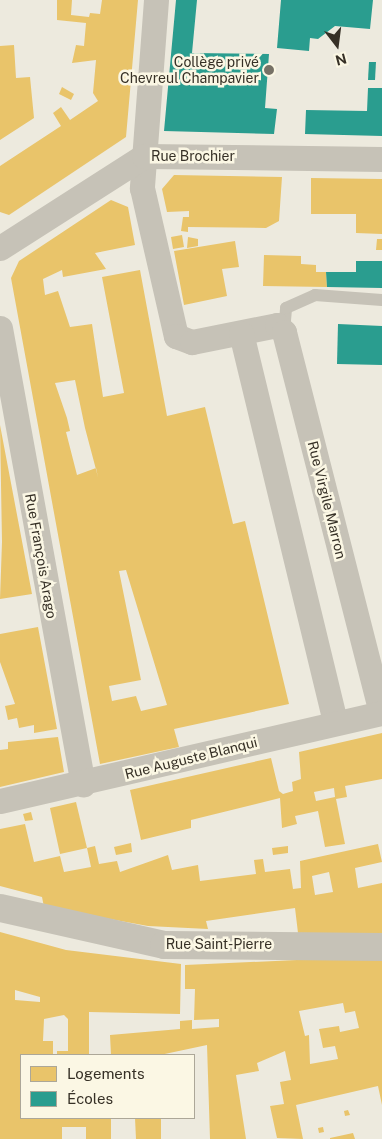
<!DOCTYPE html>
<meta charset="utf-8">
<style>
body{margin:0}
#map{position:relative;width:382px;height:1139px;overflow:hidden;background:#edeade;font-family:"Public Sans",sans-serif}
div>[style]{position:absolute}
[style*='--x']{left:calc(var(--x)*1px);top:calc(var(--y)*1px);width:calc(var(--w)*1px);rotate:calc(var(--a)*1deg)}
.homes>*{inset:0;background:#e9c46a}
.schools>*{inset:0;background:#2a9d8f}
.service>*{height:12px;margin:-6px;padding:0 6px;transform-origin:6px;border-radius:6px;background:#c6c2b7}
.minor>*{height:25px;margin:-12.5px;padding:0 12.5px;transform-origin:12.5px;border-radius:12.5px;background:#c6c2b7}
.tertiary>*{height:28px;margin:-14px;padding:0 14px;transform-origin:14px;border-radius:14px;background:#c6c2b7}
.dots>*{width:14px;height:14px;translate:-50% -50%;box-sizing:border-box;border:2px solid #fbf7e4;border-radius:50%}
span{translate:-50% -50%;white-space:nowrap;text-align:center;line-height:1.15;-webkit-text-stroke:5px #fbf7e4;paint-order:stroke}
.poi-label{font-size:14px;color:#363026}
.right{translate:-100% -50%;text-align:right}
.street-label{font-size:14px;color:#363026}
.legend{position:absolute;left:20px;top:1054px;width:175px;height:65px;box-sizing:border-box;background:#fbf7e4;border:1px solid #aca798;margin:0;padding:6px 9px;list-style:none;font-size:15px;color:#363026}
.legend li{display:flex;align-items:center;gap:10px;height:25px}
.legend b{width:25px;border:1px solid #aca798}
.north{position:absolute;left:312px;top:20px;width:50px;height:50px;-webkit-text-stroke:4px #fbf7e4;paint-order:stroke;rotate:165deg;font-size:14px;font-weight:700;line-height:20px;text-align:center;color:#363026}
.north::after{content:'';display:block;margin:auto;width:18px;height:22px;background:#363026;clip-path:polygon(50% 0,100% 100%,50% 72%,0 100%)}
</style>
<div id="map">
<div class="homes">
<div style="clip-path:polygon(57px 0,72px 0,71px 15px,89px 17px,90px 13px,100px 14px,102px 0,138px 0,126px 137px,9px 215px,0 212px,0 166px,61px 126px,53px 113px,61px 107px,70px 120px,98px 101px,93px 93px,96px 60px,72px 63px,76px 45px,84px 46px,86px 23px,57px 20px)"></div>
<div style="clip-path:polygon(14px 45px,16px 78px,30px 77px,34px 118px,0 140px,0 46px)"></div>
<div style="clip-path:polygon(62px 87px,74px 94px,71px 100px,59px 94px)"></div>
<div style="clip-path:polygon(174px 175px,282px 177px,279px 221px,266px 228px,188px 227px,188px 232px,181px 231px,183px 217px,189px 217px,189px 211px,167px 212px,162px 189px)"></div>
<div style="clip-path:polygon(311px 178px,382px 179px,382px 234px,356px 233px,356px 214px,311px 214px)"></div>
<div style="clip-path:polygon(evenodd,111px 200px,128px 207px,135px 245px,95px 253px,106px 269px,63px 277px,62px 270px,43px 279px,45px 295px,58px 291px,70px 327px,92px 324px,103px 397px,124px 393px,102px 277px,140px 270px,167px 416px,205px 407px,233px 524px,245px 521px,289px 704px,174px 729px,179px 747px,100px 764px,11px 278px,19px 261px,111px 200px,75px 380px,85px 428px,98px 477px,96px 468px,77px 475px,66px 432px,70px 431px,67px 418px,55px 383px,75px 380px,111px 200px,126px 570px,167px 705px,141px 711px,136px 696px,112px 701px,109px 686px,141px 680px,119px 571px,126px 570px)"></div>
<div style="clip-path:polygon(182px 235px,184px 247px,173px 249px,171px 237px)"></div>
<div style="clip-path:polygon(188px 237px,198px 239px,198px 246px,187px 248px)"></div>
<div style="clip-path:polygon(377px 239px,382px 239px,382px 250px,376px 250px)"></div>
<div style="clip-path:polygon(235px 241px,239px 267px,222px 269px,227px 296px,184px 305px,174px 251px)"></div>
<div style="clip-path:polygon(264px 255px,301px 256px,301px 264px,316px 265px,316px 272px,326px 272px,327px 287px,263px 286px)"></div>
<div style="clip-path:polygon(0 425px,32px 594px,0 599px,2px 542px)"></div>
<div style="clip-path:polygon(38px 627px,57px 729px,34px 733px,34px 725px,19px 728px,17px 718px,8px 720px,5px 706px,15px 704px,0 662px,0 634px)"></div>
<div style="clip-path:polygon(evenodd,382px 733px,382px 779px,345px 786px,347px 797px,336px 799px,345px 844px,325px 847px,318px 811px,295px 816px,297px 824px,282px 828px,280px 798px,191px 820px,191px 828px,141px 840px,130px 790px,271px 758px,279px 791px,283px 794px,293px 791px,292px 782px,301px 779px,299px 752px,382px 733px,334px 788px,335px 797px,316px 801px,314px 792px,334px 788px)"></div>
<div style="clip-path:polygon(58px 737px,64px 772px,0 787px,0 750px,8px 749px,8px 742px)"></div>
<div style="clip-path:polygon(76px 802px,87px 848px,60px 854px,50px 808px)"></div>
<div style="clip-path:polygon(31px 812px,33px 820px,25px 821px,23px 814px)"></div>
<div style="clip-path:polygon(evenodd,25px 824px,34px 862px,60px 856px,64px 872px,91px 867px,87px 848px,95px 846px,99px 864px,117px 861px,120px 872px,168px 855px,172px 870px,198px 865px,200px 881px,256px 874px,254px 860px,263px 859px,265px 872px,290px 869px,293px 889px,301px 888px,300px 861px,378px 844px,382px 862px,355px 868px,358px 888px,382px 883px,382px 935px,298px 933px,295px 908px,206px 921px,208px 929px,148px 926px,44px 907px,42px 897px,0 886px,0 829px,25px 824px,329px 872px,333px 892px,315px 895px,312px 876px,329px 872px)"></div>
<div style="clip-path:polygon(131px 843px,132px 852px,116px 855px,114px 847px)"></div>
<div style="clip-path:polygon(288px 846px,288px 853px,273px 855px,272px 848px)"></div>
<div style="clip-path:polygon(evenodd,0 932px,66px 950px,181px 964px,180px 1014px,89px 1012px,89px 1055px,57px 1055px,57px 1051px,68px 1051px,68px 1019px,64px 1015px,44px 1019px,43px 1041px,53px 1041px,53px 1055px,21px 1055px,21px 1118px,111px 1118px,111px 1139px,86px 1139px,86px 1127px,62px 1127px,62px 1139px,0 1139px,0 932px,15px 990px,40px 997px,40px 1002px,15px 1000px,15px 990px)"></div>
<div style="clip-path:polygon(evenodd,318px 959px,382px 960px,382px 1105px,378px 1086px,296px 1105px,303px 1139px,277px 1138px,270px 1106px,284px 1104px,280px 1082px,291px 1080px,285px 1051px,257px 1063px,259px 1071px,236px 1075px,246px 1139px,210px 1139px,207px 1045px,160px 1055px,111px 1055px,110px 1035px,180px 1029px,180px 1021px,192px 1020px,192px 1029px,219px 1027px,219px 1019px,194px 1020px,195px 989px,185px 989px,185px 965px,318px 959px,343px 1003px,345px 1013px,355px 1011px,359px 1028px,340px 1032px,339px 1026px,319px 1029px,323px 1048px,335px 1046px,338px 1059px,310px 1064px,309px 1035px,305px 1036px,299px 1011px,343px 1003px)"></div>
<div style="clip-path:polygon(348px 1110px,350px 1115px,345px 1116px,344px 1111px)"></div>
<div style="clip-path:polygon(135px 1118px,161px 1118px,161px 1139px,136px 1139px)"></div>
<div style="clip-path:polygon(323px 1127px,324px 1132px,319px 1133px,318px 1128px)"></div>
<div style="clip-path:polygon(353px 1133px,355px 1139px,330px 1139px,330px 1138px)"></div>
</div>
<div class="schools">
<div style="clip-path:polygon(176px 0,197px 0,192px 53px,269px 54px,265px 108px,277px 109px,274px 134px,164px 131px)"></div>
<div style="clip-path:polygon(281px 0,373px 0,370px 29px,335px 26px,318px 39px,310px 38px,309px 51px,277px 48px)"></div>
<div style="clip-path:polygon(369px 62px,376px 62px,375px 80px,368px 80px)"></div>
<div style="clip-path:polygon(368px 88px,382px 88px,382px 136px,305px 134px,306px 110px,367px 111px)"></div>
<div style="clip-path:polygon(356px 261px,382px 261px,382px 288px,327px 287px,326px 272px,356px 272px)"></div>
<div style="clip-path:polygon(338px 324px,382px 326px,382px 365px,337px 364px)"></div>
</div>
<div class="service">
<div style="--x:284;--y:332;--w:24;--a:-85"></div>
<div style="--x:286;--y:308;--w:32;--a:-24"></div>
<div style="--x:315;--y:295;--w:67;--a:4.3"></div>
</div>
<div class="minor">
<div style="--x:156;--y:0;--w:189;--a:94.3"></div>
<div style="--x:142;--y:188;--w:152;--a:77.1"></div>
<div style="--x:176;--y:336;--w:17;--a:21"></div>
<div style="--x:192;--y:342;--w:87;--a:-11.3"></div>
<div style="--x:277;--y:325;--w:10;--a:45"></div>
<div style="--x:284;--y:332;--w:393;--a:75.7"></div>
<div style="--x:0;--y:248;--w:171;--a:-32.6"></div>
<div style="--x:144;--y:156;--w:238;--a:0.7"></div>
<div style="--x:0;--y:328;--w:464;--a:79.7"></div>
<div style="--x:241;--y:333;--w:401;--a:76.4"></div>
<div style="--x:0;--y:801;--w:392;--a:-13"></div>
</div>
<div class="tertiary">
<div style="--x:0;--y:908;--w:168;--a:12.7"></div>
<div style="--x:164;--y:945;--w:218;--a:0.5"></div>
</div>
<div class="dots">
<div style="left:269px;top:70px;background:#767166"></div>
</div>
<div class="poi-label">
<span class="right" style="left:259px;top:70px">Collège privé<br>Chevreul Champavier</span>
</div>
<div class="street-label">
<span style="left:193px;top:156px">Rue Brochier</span>
<span style="left:327px;top:500px;rotate:76deg">Rue Virgile Marron</span>
<span style="left:41px;top:556px;rotate:80deg">Rue François Arago</span>
<span style="left:191px;top:758px;rotate:-14deg">Rue Auguste Blanqui</span>
<span style="left:219px;top:944px">Rue Saint-Pierre</span>
</div>
<ul class="legend">
<li><b style="height:14px;background:#e9c46a"></b>Logements</li>
<li><b style="height:14px;background:#2a9d8f"></b>Écoles</li>
</ul>
<div class="north">N</div>
</div>
